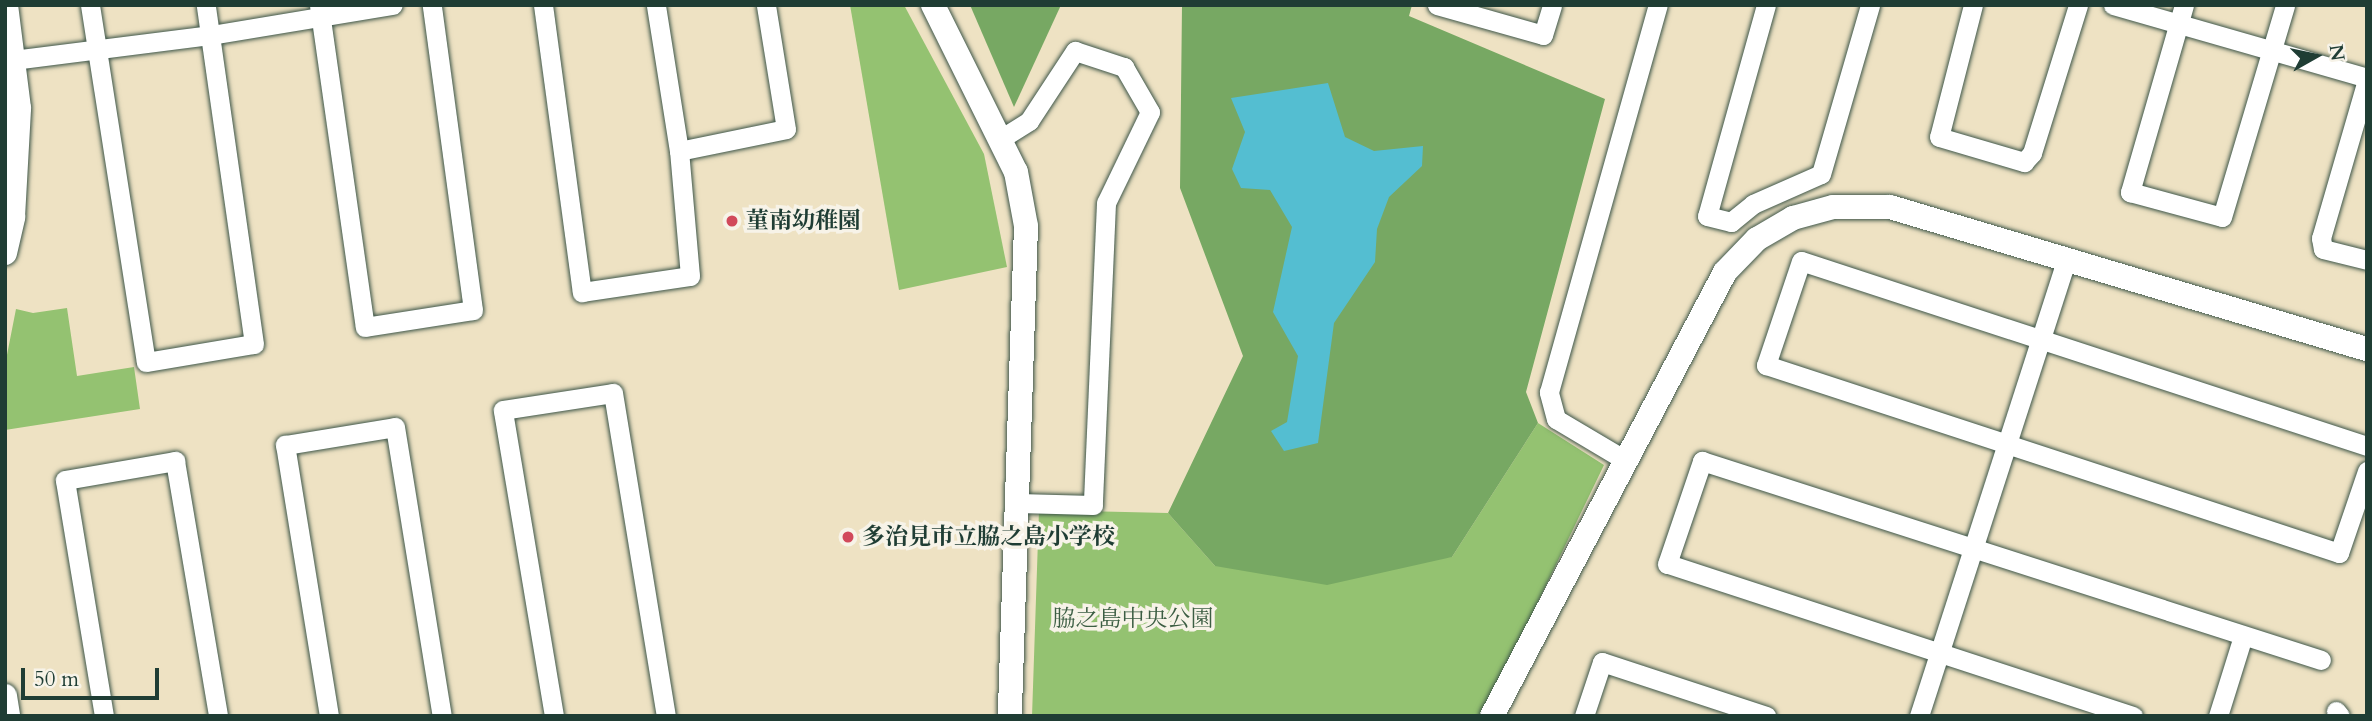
<!DOCTYPE html>
<meta charset="utf-8">
<style>
body{margin:0}
#map{position:relative;width:2372px;height:721px;overflow:hidden;background:#eee2c3;font-family:Cardo,"Noto Serif JP",serif}
div>[style]{position:absolute}
[style*='--x']{left:calc(var(--x)*1px);top:calc(var(--y)*1px);width:calc(var(--w)*1px);rotate:calc(var(--a)*1deg)}
.green>*{inset:0;background:#94c271}
.forest>*{inset:0;background:#77a863}
.water>*{inset:0;background:#54bed1}
.roads{filter:drop-shadow(0 0 2px #3e5649) drop-shadow(0 0 2px #3e5649)}
.minor>*{height:19px;margin:-9.5px;padding:0 9.5px;transform-origin:9.5px;border-radius:9.5px;background:#fff}
.tertiary>*{height:24px;margin:-12px;padding:0 12px;transform-origin:12px;border-radius:12px;background:#fff}
.dots>*{width:19px;height:19px;translate:-50% -50%;box-sizing:border-box;border:4px solid #f7f3e8;border-radius:50%}
span{translate:-50% -50%;white-space:nowrap;text-align:center;line-height:1.15;-webkit-text-stroke:7px #f7f3e8;paint-order:stroke}
.poi-label{font-size:23px;color:#1f3d34;font-weight:700}
.left{translate:0 -50%;text-align:left}
.park-label{font-size:23px;color:#3c5e43}
.frame{position:absolute;inset:0;border:7px solid #1f3d34;pointer-events:none}
.north{position:absolute;left:2281px;top:21px;width:70px;height:70px;-webkit-text-stroke:5px #f7f3e8;paint-order:stroke;rotate:81deg;font-size:19px;font-weight:700;line-height:28px;text-align:center;color:#1f3d34}
.north::after{content:'';display:block;margin:auto;width:24px;height:32px;background:#1f3d34;clip-path:polygon(50% 0,100% 100%,50% 72%,0 100%)}
.scale{position:absolute;left:21px;top:668px;width:138px;height:32px;box-sizing:border-box;border:4px solid #1f3d34;border-top:0;padding-left:9px;font-size:21px;line-height:24px;white-space:nowrap;color:#1f3d34;-webkit-text-stroke:5px #f7f3e8;paint-order:stroke}
</style>
<div id="map">
<div class="green">
<div style="clip-path:polygon(850px 5px,904px 5px,984px 154px,1007px 267px,899px 290px)"></div>
<div style="clip-path:polygon(67px 308px,77px 376px,134px 367px,140px 409px,5px 430px,5px 365px,16px 309px,33px 313px)"></div>
<div style="clip-path:polygon(1538px 423px,1604px 465px,1483px 716px,1032px 716px,1039px 510px,1168px 513px,1215px 566px,1452px 557px)"></div>
</div>
<div class="forest">
<div style="clip-path:polygon(970px 5px,1061px 5px,1014px 107px)"></div>
<div style="clip-path:polygon(1182px 5px,1412px 5px,1409px 16px,1605px 99px,1526px 392px,1538px 423px,1452px 557px,1327px 585px,1215px 566px,1168px 513px,1243px 356px,1180px 188px)"></div>
</div>
<div class="water">
<div style="clip-path:polygon(1328px 83px,1345px 137px,1374px 151px,1423px 146px,1422px 166px,1389px 197px,1377px 229px,1375px 262px,1334px 323px,1318px 443px,1284px 451px,1271px 431px,1287px 422px,1298px 356px,1273px 312px,1292px 227px,1270px 190px,1241px 188px,1232px 169px,1245px 132px,1231px 98px)"></div>
</div>
<div class="roads">
<div class="minor">
<div style="--x:90;--y:5;--w:361;--a:81.1"></div>
<div style="--x:146;--y:362;--w:109;--a:-9.5"></div>
<div style="--x:254;--y:344;--w:342;--a:-98.1"></div>
<div style="--x:319;--y:5;--w:325;--a:81.9"></div>
<div style="--x:365;--y:327;--w:109;--a:-8.9"></div>
<div style="--x:473;--y:310;--w:308;--a:-97.7"></div>
<div style="--x:543;--y:5;--w:290;--a:82.3"></div>
<div style="--x:582;--y:292;--w:109;--a:-8.4"></div>
<div style="--x:690;--y:276;--w:125;--a:-95"></div>
<div style="--x:679;--y:151;--w:148;--a:-99"></div>
<div style="--x:1437;--y:5;--w:110;--a:15.8"></div>
<div style="--x:1543;--y:35;--w:31;--a:-73"></div>
<div style="--x:1766;--y:5;--w:219;--a:105.6"></div>
<div style="--x:1707;--y:216;--w:25;--a:14"></div>
<div style="--x:1731;--y:222;--w:28;--a:-39"></div>
<div style="--x:1753;--y:204;--w:74;--a:-23.8"></div>
<div style="--x:1821;--y:174;--w:176;--a:-73.8"></div>
<div style="--x:1973;--y:5;--w:136;--a:104.4"></div>
<div style="--x:1939;--y:137;--w:89;--a:16.4"></div>
<div style="--x:2024;--y:162;--w:12;--a:-48"></div>
<div style="--x:2032;--y:153;--w:155;--a:-72.7"></div>
<div style="--x:2113;--y:5;--w:264;--a:16"></div>
<div style="--x:2184;--y:5;--w:195;--a:106.1"></div>
<div style="--x:2130;--y:192;--w:95;--a:15.2"></div>
<div style="--x:2222;--y:217;--w:221;--a:-73.4"></div>
<div style="--x:13;--y:60;--w:200;--a:-7.2"></div>
<div style="--x:211;--y:35;--w:184;--a:-9.4"></div>
<div style="--x:2367;--y:80;--w:165;--a:106.2"></div>
<div style="--x:2321;--y:238;--w:11;--a:80"></div>
<div style="--x:2323;--y:249;--w:45;--a:14"></div>
<div style="--x:1002;--y:138;--w:32;--a:-32"></div>
<div style="--x:1029;--y:121;--w:84;--a:-56.7"></div>
<div style="--x:1075;--y:51;--w:52;--a:18.1"></div>
<div style="--x:1124;--y:67;--w:52;--a:60"></div>
<div style="--x:1150;--y:112;--w:101;--a:115.8"></div>
<div style="--x:1106;--y:203;--w:302;--a:92.5"></div>
<div style="--x:1093;--y:505;--w:75;--a:-178.5"></div>
<div style="--x:679;--y:151;--w:109;--a:-11.6"></div>
<div style="--x:786;--y:129;--w:126;--a:-99.2"></div>
<div style="--x:2367;--y:446;--w:595;--a:-161.9"></div>
<div style="--x:1801;--y:261;--w:110;--a:108.6"></div>
<div style="--x:1766;--y:365;--w:603;--a:18.16"></div>
<div style="--x:2339;--y:553;--w:87;--a:-71.1"></div>
<div style="--x:1625;--y:460;--w:80;--a:-149.3"></div>
<div style="--x:1556;--y:419;--w:28;--a:-105"></div>
<div style="--x:1549;--y:392;--w:402;--a:-74.3"></div>
<div style="--x:2336;--y:711;--w:6;--a:51"></div>
<div style="--x:104;--y:716;--w:239;--a:-99.4"></div>
<div style="--x:65;--y:480;--w:112;--a:-9.8"></div>
<div style="--x:175;--y:461;--w:259;--a:80.4"></div>
<div style="--x:329;--y:716;--w:275;--a:-99.2"></div>
<div style="--x:285;--y:445;--w:111;--a:-9.3"></div>
<div style="--x:395;--y:427;--w:293;--a:80.8"></div>
<div style="--x:554;--y:716;--w:310;--a:-99.5"></div>
<div style="--x:503;--y:410;--w:111;--a:-8.8"></div>
<div style="--x:613;--y:393;--w:327;--a:80.7"></div>
<div style="--x:1584;--y:716;--w:57;--a:-71.6"></div>
<div style="--x:1602;--y:662;--w:173;--a:18.2"></div>
<div style="--x:1919;--y:716;--w:481;--a:-72.1"></div>
<div style="--x:2133;--y:716;--w:490;--a:-161.9"></div>
<div style="--x:1667;--y:564;--w:109;--a:-71.2"></div>
<div style="--x:1702;--y:461;--w:650;--a:17.82"></div>
<div style="--x:2218;--y:716;--w:84;--a:-72.6"></div>
</div>
<div class="tertiary">
<div style="--x:933;--y:5;--w:186;--a:63.6"></div>
<div style="--x:1016;--y:172;--w:55;--a:79.5"></div>
<div style="--x:1026;--y:226;--w:490;--a:91.9"></div>
<div style="--x:5;--y:253;--w:37;--a:-77"></div>
<div style="--x:13;--y:217;--w:109;--a:-86.8"></div>
<div style="--x:19;--y:108;--w:104;--a:-97.2"></div>
<div style="--x:5;--y:696;--w:20;--a:81"></div>
<div style="--x:1492;--y:716;--w:501;--a:-62.31"></div>
<div style="--x:1725;--y:272;--w:46;--a:-45.9"></div>
<div style="--x:1757;--y:239;--w:42;--a:-30.3"></div>
<div style="--x:1793;--y:218;--w:41;--a:-15.4"></div>
<div style="--x:1833;--y:207;--w:57;--a:0"></div>
<div style="--x:1890;--y:207;--w:498;--a:16.6"></div>
</div>
</div>
<div class="dots">
<div style="left:732px;top:221px;background:#d1495b"></div>
<div style="left:848px;top:537px;background:#d1495b"></div>
</div>
<div class="poi-label">
<span class="left" style="left:746px;top:221px">菫南幼稚園</span>
<span class="left" style="left:862px;top:537px">多治見市立脇之島小学校</span>
</div>
<div class="park-label">
<span style="left:1133px;top:619px">脇之島中央公園</span>
</div>
<div class="frame"></div>
<div class="north">N</div>
<div class="scale">50 m</div>
</div>
